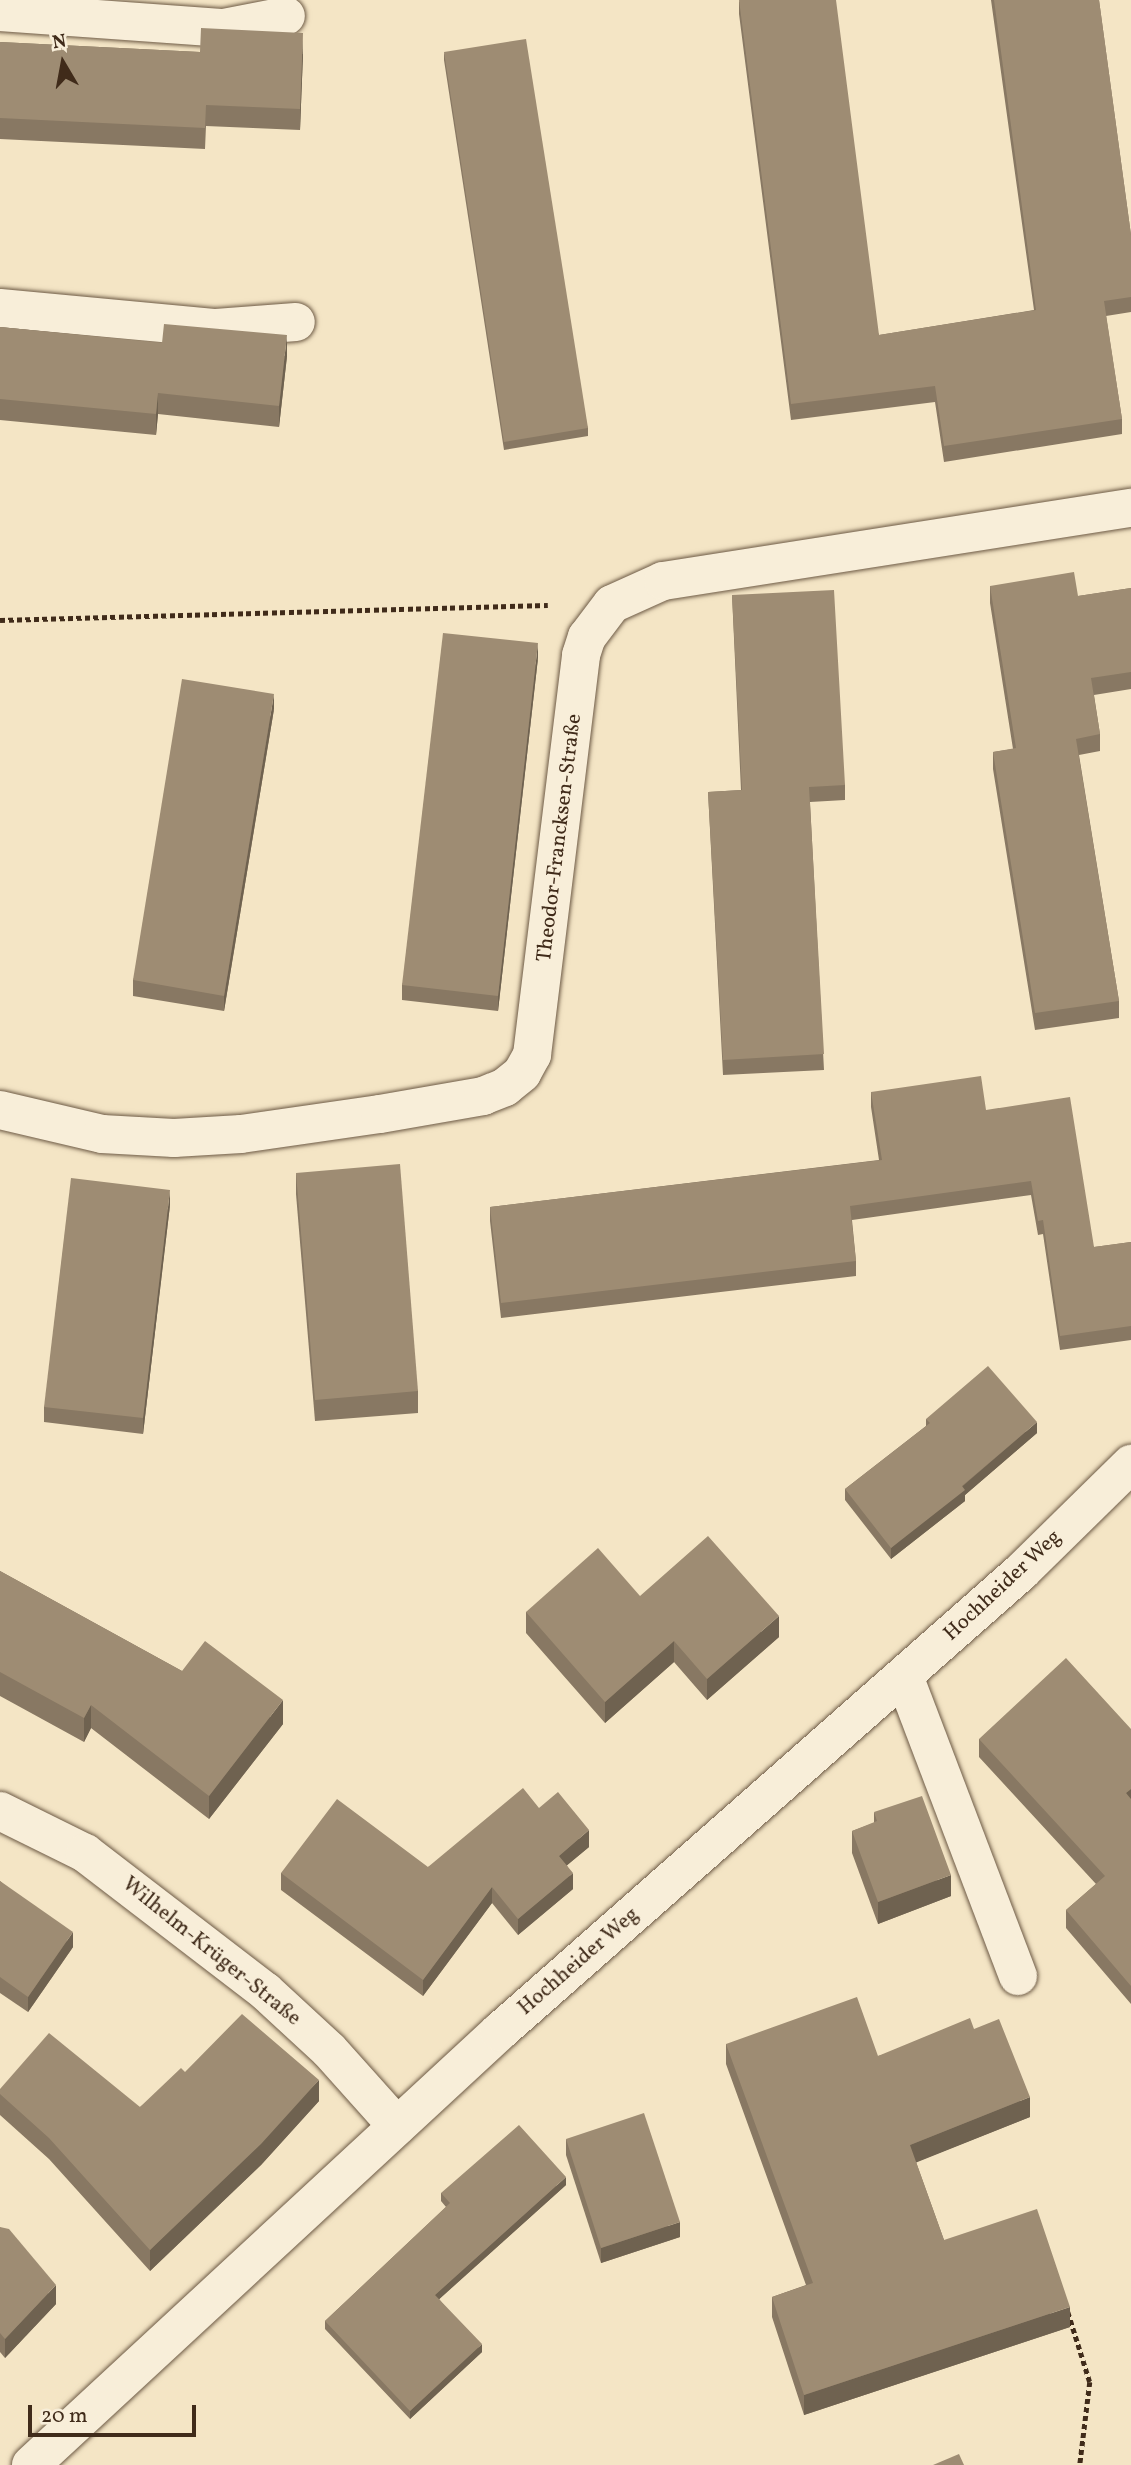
<!DOCTYPE html>
<meta charset="utf-8">
<style>
body{margin:0}
#map{position:relative;width:1131px;height:2465px;overflow:hidden;background:#f4e5c5;font-family:Vollkorn,serif}
div>[style]{position:absolute}
[style*='--x']{left:calc(var(--x)*1px);top:calc(var(--y)*1px);width:calc(var(--w)*1px);rotate:calc(var(--a)*1deg)}
.path>*{height:4.5px;margin-top:-2.25px;transform-origin:0;background:repeating-linear-gradient(90deg,#402b1a 0 5px,transparent 0 8.5px)}
.roads{filter:drop-shadow(0 0 2px #6d5a45) drop-shadow(0 0 2px #6d5a45)}
.minor>*{height:38px;margin:-19px;padding:0 19px;transform-origin:19px;border-radius:19px;background:#f8eed9}
.wall>*{inset:0;background:#887863}
.shaded-wall>*{inset:0;background:#6f6250}
.building>*{inset:0;background:#9e8c73}
span{translate:-50% -50%;white-space:nowrap;text-align:center;line-height:1.15;-webkit-text-stroke:5px #f8eed9;paint-order:stroke}
.street-label{font-size:21px;color:#402b1a}
.north{position:absolute;left:28px;top:28px;width:70px;height:70px;-webkit-text-stroke:5px #f8eed9;paint-order:stroke;rotate:350deg;font-size:19px;font-weight:700;line-height:28px;text-align:center;color:#402b1a}
.north::after{content:'';display:block;margin:auto;width:24px;height:32px;background:#402b1a;clip-path:polygon(50% 0,100% 100%,50% 72%,0 100%)}
.scale{position:absolute;left:28px;top:2405px;width:168px;height:32px;box-sizing:border-box;border:4px solid #402b1a;border-top:0;padding-left:9px;font-size:21px;line-height:24px;white-space:nowrap;color:#402b1a;-webkit-text-stroke:5px #f8eed9;paint-order:stroke}
</style>
<div id="map">
<div class="path">
<div style="--x:0;--y:620;--w:548;--a:-1.57"></div>
<div style="--x:1068;--y:2312;--w:73;--a:72.6"></div>
<div style="--x:1090;--y:2382;--w:84;--a:96.9"></div>
</div>
<div class="roads">
<div class="minor">
<div style="--x:0;--y:12;--w:225;--a:4.1"></div>
<div style="--x:224;--y:28;--w:63;--a:-11"></div>
<div style="--x:0;--y:308;--w:217;--a:5.3"></div>
<div style="--x:216;--y:328;--w:80;--a:-4.3"></div>
<div style="--x:0;--y:1110;--w:105;--a:13.2"></div>
<div style="--x:102;--y:1134;--w:72;--a:3.2"></div>
<div style="--x:174;--y:1138;--w:67;--a:-3.4"></div>
<div style="--x:241;--y:1134;--w:140;--a:-8.2"></div>
<div style="--x:380;--y:1114;--w:105;--a:-9.9"></div>
<div style="--x:483;--y:1096;--w:24;--a:-22"></div>
<div style="--x:505;--y:1087;--w:22;--a:-39"></div>
<div style="--x:522;--y:1073;--w:21;--a:-61"></div>
<div style="--x:532;--y:1055;--w:403;--a:-83"></div>
<div style="--x:581;--y:655;--w:19;--a:-72"></div>
<div style="--x:587;--y:637;--w:41;--a:-52.9"></div>
<div style="--x:612;--y:604;--w:56;--a:-24.3"></div>
<div style="--x:663;--y:581;--w:474;--a:-8.9"></div>
<div style="--x:904;--y:1676;--w:321;--a:69.2"></div>
<div style="--x:0;--y:1811;--w:95;--a:26.3"></div>
<div style="--x:85;--y:1853;--w:227;--a:37.5"></div>
<div style="--x:265;--y:1991;--w:87;--a:42.7"></div>
<div style="--x:329;--y:2050;--w:102;--a:48.2"></div>
<div style="--x:31;--y:2465;--w:638;--a:-42.78"></div>
<div style="--x:499;--y:2032;--w:697;--a:-41.39"></div>
<div style="--x:1022;--y:1571;--w:153;--a:-44.5"></div>
</div>
</div>
<div class="wall">
<div style="clip-path:polygon(739px 0,879px 335px,1034px 310px,991px 0,1099px 0,1131px 235px,1131px 312px,1106px 316px,1122px 419px,1122px 434px,944px 462px,935px 402px,791px 420px,739px 14px)"></div>
<div style="clip-path:polygon(0 42px,200px 52px,303px 54px,300px 130px,206px 126px,205px 149px,0 139px)"></div>
<div style="clip-path:polygon(444px 52px,588px 428px,588px 436px,504px 450px,444px 60px)"></div>
<div style="clip-path:polygon(0 327px,287px 356px,279px 427px,158px 414px,156px 435px,0 420px)"></div>
<div style="clip-path:polygon(990px 586px,1078px 596px,1131px 588px,1131px 689px,1094px 695px,1100px 734px,1100px 751px,1079px 755px,1119px 1001px,1119px 1018px,1035px 1030px,993px 769px,993px 752px,1013px 749px,990px 603px)"></div>
<div style="clip-path:polygon(732px 595px,845px 785px,845px 800px,810px 802px,824px 1070px,723px 1075px,708px 792px,741px 790px)"></div>
<div style="clip-path:polygon(538px 658px,498px 1011px,402px 1000px,402px 985px)"></div>
<div style="clip-path:polygon(274px 709px,224px 1011px,133px 996px,133px 980px)"></div>
<div style="clip-path:polygon(871px 1092px,986px 1110px,1094px 1247px,1131px 1242px,1131px 1340px,1060px 1350px,1043px 1234px,1038px 1235px,1031px 1195px,852px 1220px,856px 1261px,856px 1276px,501px 1318px,490px 1221px,490px 1207px,879px 1160px,871px 1107px)"></div>
<div style="clip-path:polygon(296px 1173px,418px 1391px,418px 1413px,315px 1421px,296px 1194px)"></div>
<div style="clip-path:polygon(170px 1205px,143px 1434px,44px 1422px,44px 1407px)"></div>
<div style="clip-path:polygon(926px 1419px,1037px 1433px,965px 1495px,965px 1501px,891px 1559px,845px 1500px,845px 1489px,926px 1426px)"></div>
<div style="clip-path:polygon(0 1571px,182px 1671px,283px 1724px,209px 1819px,91px 1728px,84px 1742px,0 1696px)"></div>
<div style="clip-path:polygon(640px 1596px,779px 1637px,707px 1700px,674px 1662px,605px 1723px,526px 1633px,526px 1612px)"></div>
<div style="clip-path:polygon(1131px 1729px,1131px 2004px,1066px 1928px,1066px 1910px,1096px 1884px,979px 1757px,979px 1739px)"></div>
<div style="clip-path:polygon(539px 1808px,589px 1847px,567px 1865px,573px 1889px,518px 1935px,492px 1903px,423px 1996px,281px 1890px,281px 1873px,428px 1867px)"></div>
<div style="clip-path:polygon(874px 1812px,951px 1896px,878px 1924px,852px 1853px,852px 1831px,874px 1823px)"></div>
<div style="clip-path:polygon(0 1881px,73px 1947px,28px 2012px,0 1993px)"></div>
<div style="clip-path:polygon(974px 2029px,1030px 2117px,916px 2162px,944px 2240px,1070px 2327px,804px 2415px,772px 2317px,772px 2297px,806px 2285px,726px 2064px,726px 2044px,878px 2056px)"></div>
<div style="clip-path:polygon(185px 2072px,319px 2101px,261px 2165px,150px 2271px,49px 2159px,0 2115px,0 2089px,140px 2107px)"></div>
<div style="clip-path:polygon(566px 2139px,680px 2237px,601px 2263px,566px 2155px)"></div>
<div style="clip-path:polygon(566px 2185px,439px 2299px,482px 2352px,410px 2419px,325px 2329px,325px 2321px,446px 2207px,441px 2201px,441px 2193px)"></div>
<div style="clip-path:polygon(0 2227px,56px 2304px,5px 2358px,0 2352px)"></div>
</div>
<div class="shaded-wall">
<div style="clip-path:polygon(303px 33px,303px 54px,300px 130px,300px 109px)"></div>
<div style="clip-path:polygon(287px 335px,287px 356px,279px 427px,279px 406px)"></div>
<div style="clip-path:polygon(158px 393px,158px 414px,156px 435px,156px 414px)"></div>
<div style="clip-path:polygon(538px 643px,538px 658px,498px 1011px,498px 996px)"></div>
<div style="clip-path:polygon(274px 694px,274px 709px,224px 1011px,224px 996px)"></div>
<div style="clip-path:polygon(170px 1190px,170px 1205px,143px 1434px,143px 1418px)"></div>
<div style="clip-path:polygon(1037px 1422px,1037px 1433px,965px 1495px,965px 1501px,891px 1559px,891px 1548px)"></div>
<div style="clip-path:polygon(779px 1616px,779px 1637px,707px 1700px,707px 1679px)"></div>
<div style="clip-path:polygon(674px 1641px,674px 1662px,605px 1723px,605px 1702px)"></div>
<div style="clip-path:polygon(283px 1700px,283px 1724px,209px 1819px,209px 1796px)"></div>
<div style="clip-path:polygon(91px 1705px,91px 1728px,84px 1742px,84px 1718px)"></div>
<div style="clip-path:polygon(1131px 1789px,1131px 1807px,1126px 1793px)"></div>
<div style="clip-path:polygon(589px 1830px,589px 1847px,559px 1872px,559px 1856px)"></div>
<div style="clip-path:polygon(573px 1873px,573px 1889px,518px 1935px,518px 1919px)"></div>
<div style="clip-path:polygon(951px 1875px,951px 1896px,878px 1924px,878px 1902px)"></div>
<div style="clip-path:polygon(492px 1887px,492px 1903px,423px 1996px,423px 1980px)"></div>
<div style="clip-path:polygon(73px 1932px,73px 1947px,28px 2012px,28px 1997px)"></div>
<div style="clip-path:polygon(319px 2080px,319px 2101px,261px 2165px,150px 2271px,150px 2250px)"></div>
<div style="clip-path:polygon(1030px 2097px,1030px 2117px,910px 2165px,910px 2145px)"></div>
<div style="clip-path:polygon(566px 2177px,566px 2185px,435px 2303px,435px 2295px)"></div>
<div style="clip-path:polygon(680px 2222px,680px 2237px,601px 2263px,601px 2248px)"></div>
<div style="clip-path:polygon(56px 2285px,56px 2304px,5px 2358px,5px 2339px)"></div>
<div style="clip-path:polygon(1070px 2307px,1070px 2327px,804px 2415px,804px 2395px)"></div>
<div style="clip-path:polygon(482px 2344px,482px 2352px,410px 2419px,410px 2411px)"></div>
</div>
<div class="building">
<div style="clip-path:polygon(739px 0,836px 0,879px 335px,1036px 310px,994px 0,1099px 0,1131px 235px,1131px 297px,1104px 301px,1122px 419px,944px 446px,935px 386px,791px 404px)"></div>
<div style="clip-path:polygon(201px 28px,303px 33px,300px 109px,206px 105px,205px 128px,0 118px,0 42px,200px 52px)"></div>
<div style="clip-path:polygon(526px 39px,588px 428px,504px 442px,444px 52px)"></div>
<div style="clip-path:polygon(164px 324px,287px 335px,279px 406px,158px 393px,156px 414px,0 399px,0 327px,162px 343px)"></div>
<div style="clip-path:polygon(1074px 572px,1078px 596px,1131px 588px,1131px 672px,1091px 678px,1100px 734px,1076px 739px,1119px 1001px,1035px 1013px,993px 752px,1016px 748px,990px 586px)"></div>
<div style="clip-path:polygon(834px 590px,845px 785px,809px 787px,824px 1054px,723px 1060px,708px 792px,742px 790px,732px 595px)"></div>
<div style="clip-path:polygon(443px 633px,538px 643px,498px 996px,402px 985px)"></div>
<div style="clip-path:polygon(182px 679px,274px 694px,224px 996px,133px 980px)"></div>
<div style="clip-path:polygon(981px 1076px,986px 1110px,1070px 1097px,1094px 1247px,1131px 1242px,1131px 1326px,1060px 1336px,1043px 1220px,1038px 1221px,1031px 1181px,850px 1206px,856px 1261px,501px 1303px,490px 1207px,882px 1160px,871px 1092px)"></div>
<div style="clip-path:polygon(400px 1164px,418px 1391px,315px 1400px,296px 1173px)"></div>
<div style="clip-path:polygon(71px 1178px,170px 1190px,143px 1418px,44px 1407px)"></div>
<div style="clip-path:polygon(988px 1366px,1037px 1422px,962px 1486px,965px 1490px,891px 1548px,845px 1489px,930px 1423px,926px 1419px)"></div>
<div style="clip-path:polygon(708px 1536px,779px 1616px,707px 1679px,674px 1641px,605px 1702px,526px 1612px,598px 1548px,640px 1596px)"></div>
<div style="clip-path:polygon(0 1571px,182px 1671px,205px 1641px,283px 1700px,209px 1796px,91px 1705px,84px 1718px,0 1672px)"></div>
<div style="clip-path:polygon(1066px 1658px,1131px 1729px,1131px 1789px,1126px 1793px,1131px 1799px,1131px 1986px,1066px 1910px,1105px 1876px,979px 1739px)"></div>
<div style="clip-path:polygon(523px 1788px,539px 1808px,558px 1792px,589px 1830px,559px 1856px,573px 1873px,518px 1919px,492px 1887px,423px 1980px,281px 1873px,337px 1799px,428px 1867px)"></div>
<div style="clip-path:polygon(922px 1796px,951px 1875px,878px 1902px,852px 1831px,877px 1821px,874px 1812px)"></div>
<div style="clip-path:polygon(0 1881px,73px 1932px,28px 1997px,0 1977px)"></div>
<div style="clip-path:polygon(857px 1997px,878px 2056px,970px 2018px,974px 2029px,999px 2019px,1030px 2097px,910px 2145px,944px 2240px,1037px 2209px,1070px 2307px,804px 2395px,772px 2297px,813px 2283px,726px 2044px)"></div>
<div style="clip-path:polygon(242px 2014px,319px 2080px,261px 2144px,150px 2250px,49px 2138px,0 2094px,0 2089px,49px 2033px,140px 2107px,181px 2068px,185px 2072px)"></div>
<div style="clip-path:polygon(644px 2113px,680px 2222px,601px 2248px,566px 2139px)"></div>
<div style="clip-path:polygon(519px 2125px,566px 2177px,435px 2295px,482px 2344px,410px 2411px,325px 2321px,450px 2203px,441px 2193px)"></div>
<div style="clip-path:polygon(0 2227px,9px 2229px,56px 2285px,5px 2339px,0 2333px)"></div>
<div style="clip-path:polygon(959px 2454px,964px 2465px,933px 2465px)"></div>
</div>
<div class="street-label">
<span style="left:560px;top:838px;rotate:-83deg">Theodor-Francksen-Straße</span>
<span style="left:1003px;top:1586px;rotate:-43deg">Hochheider Weg</span>
<span style="left:211px;top:1952px;rotate:39deg">Wilhelm-Krüger-Straße</span>
<span style="left:579px;top:1962px;rotate:-41deg">Hochheider Weg</span>
</div>
<div class="north">N</div>
<div class="scale">20 m</div>
</div>
